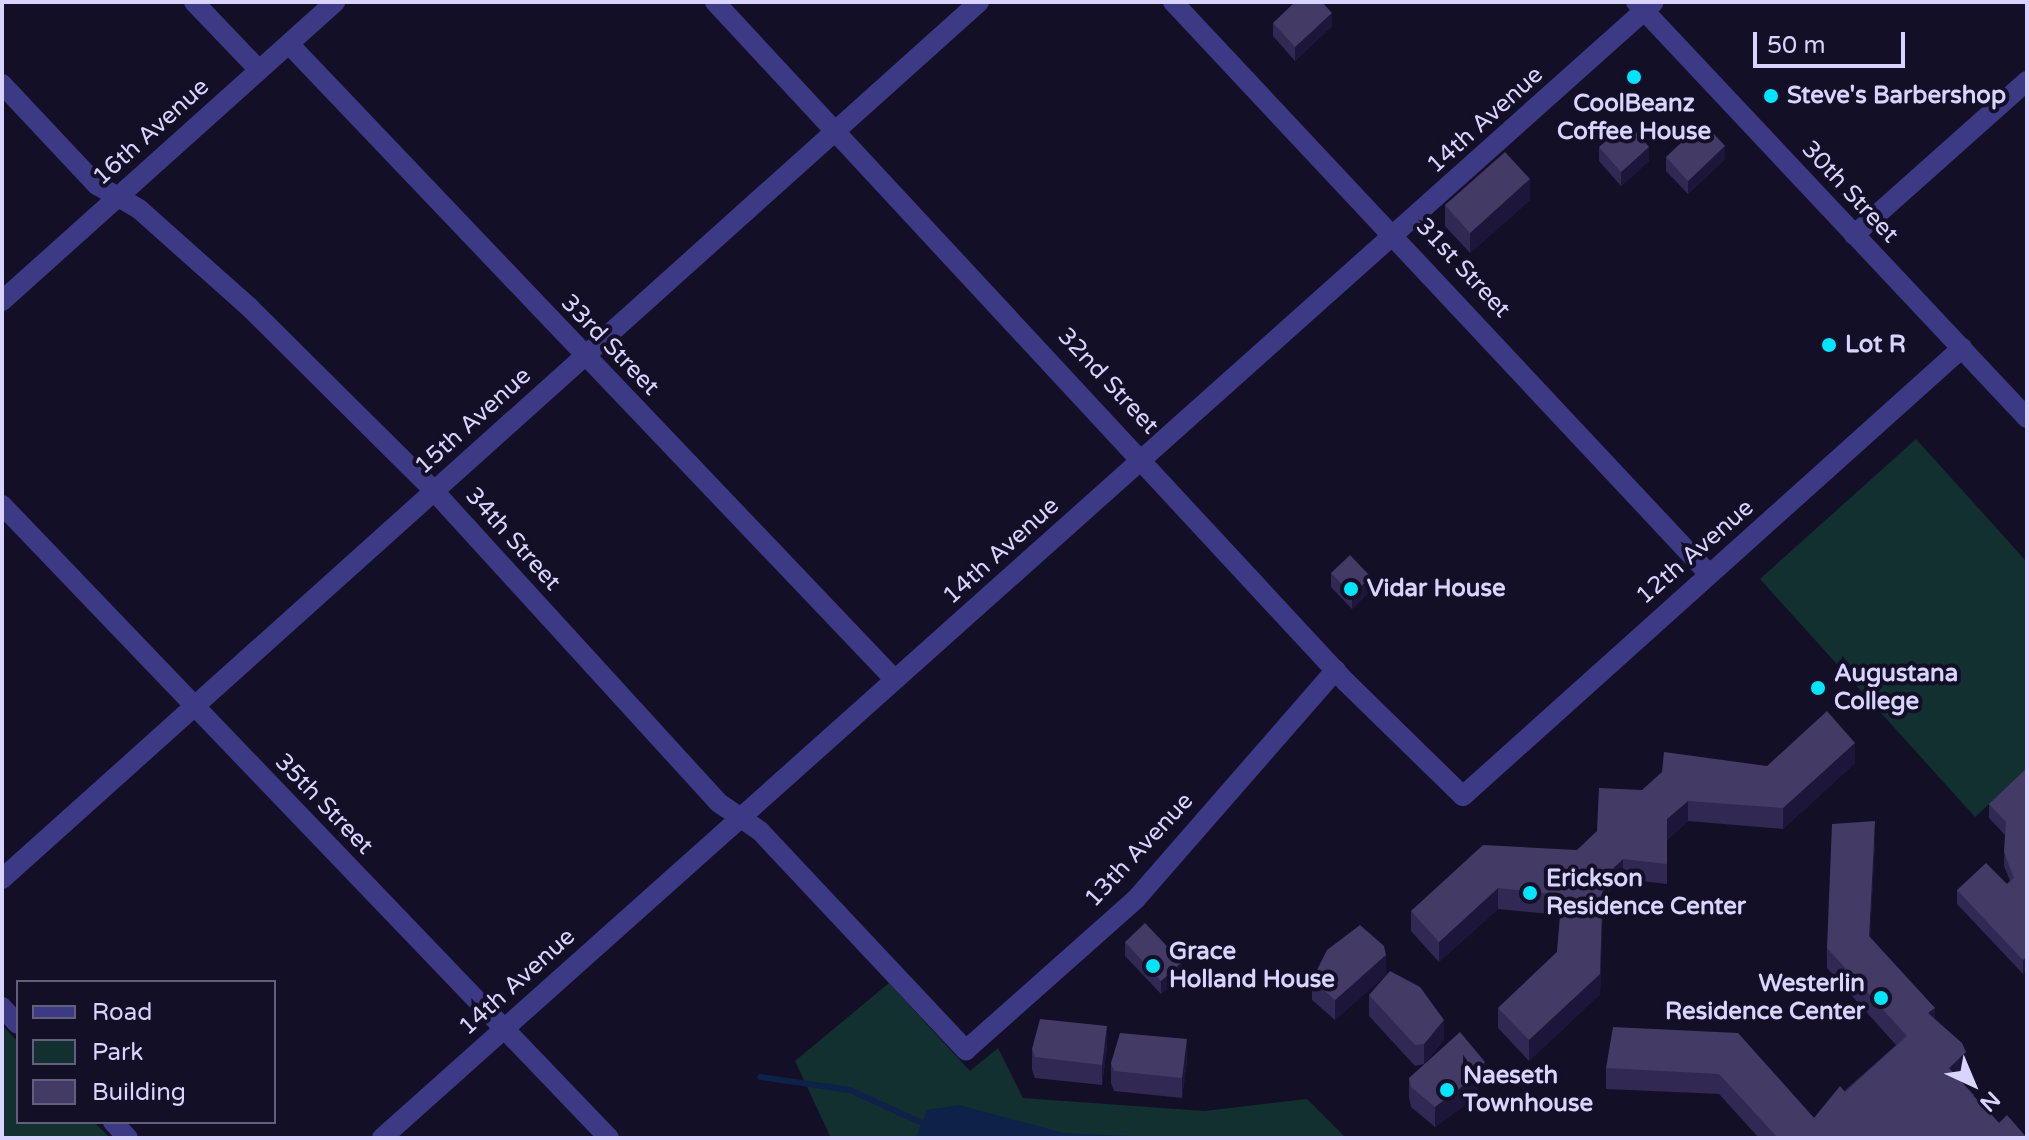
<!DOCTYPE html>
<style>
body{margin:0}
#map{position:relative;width:2029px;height:1140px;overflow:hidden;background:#130f26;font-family:"Varela Round",sans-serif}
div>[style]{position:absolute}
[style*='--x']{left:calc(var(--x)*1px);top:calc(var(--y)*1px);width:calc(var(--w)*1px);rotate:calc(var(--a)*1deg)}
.green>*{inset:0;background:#12302f}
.water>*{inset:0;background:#0c2248}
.stream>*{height:6px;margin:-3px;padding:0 3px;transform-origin:3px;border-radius:3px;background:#0c2248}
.minor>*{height:20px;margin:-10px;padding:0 10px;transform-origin:10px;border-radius:10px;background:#3d3a85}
.tertiary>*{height:20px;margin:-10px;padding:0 10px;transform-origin:10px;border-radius:10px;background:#3d3a85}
.wall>*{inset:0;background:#312854}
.shaded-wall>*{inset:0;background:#1d163a}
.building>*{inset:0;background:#433a66}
.dots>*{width:22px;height:22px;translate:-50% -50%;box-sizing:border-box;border:4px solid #130f26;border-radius:50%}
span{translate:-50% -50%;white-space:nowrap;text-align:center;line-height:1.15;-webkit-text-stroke:8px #130f26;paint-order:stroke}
.poi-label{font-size:24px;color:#d9d4ff;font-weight:700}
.left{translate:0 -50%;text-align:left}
.right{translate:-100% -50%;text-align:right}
.street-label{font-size:24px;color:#d9d4ff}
.frame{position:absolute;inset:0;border:4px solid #d9d4ff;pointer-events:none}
.legend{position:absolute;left:16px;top:980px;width:260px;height:144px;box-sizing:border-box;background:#130f26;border:2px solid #625e7d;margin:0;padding:10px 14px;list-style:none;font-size:24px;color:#d9d4ff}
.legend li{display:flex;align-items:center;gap:16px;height:40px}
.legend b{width:40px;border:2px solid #625e7d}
.north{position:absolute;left:1933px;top:1044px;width:80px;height:80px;-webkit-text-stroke:6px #130f26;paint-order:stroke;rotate:136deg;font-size:22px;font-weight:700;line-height:32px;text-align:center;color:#d9d4ff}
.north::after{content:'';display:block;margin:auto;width:28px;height:36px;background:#d9d4ff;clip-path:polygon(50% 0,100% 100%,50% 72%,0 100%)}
.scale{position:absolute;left:1753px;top:32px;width:152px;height:36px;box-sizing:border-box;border:4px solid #d9d4ff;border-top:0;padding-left:10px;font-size:24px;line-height:28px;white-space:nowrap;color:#d9d4ff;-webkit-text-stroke:6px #130f26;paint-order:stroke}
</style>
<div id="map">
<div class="green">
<div style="clip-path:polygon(1916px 439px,2027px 562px,2027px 770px,1975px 817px,1760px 579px)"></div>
<div style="clip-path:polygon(889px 983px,970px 1071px,998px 1048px,1023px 1098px,1205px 1111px,1307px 1099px,1346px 1138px,831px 1138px,795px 1061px)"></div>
<div style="clip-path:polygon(2px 1025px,18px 1042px,18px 1122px,94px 1122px,110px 1138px,2px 1138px)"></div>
</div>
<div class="water">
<div style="clip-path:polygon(959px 1105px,1064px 1133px,1175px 1138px,916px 1138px,927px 1110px)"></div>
</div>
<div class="stream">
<div style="--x:760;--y:1077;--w:91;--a:8.2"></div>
<div style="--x:850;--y:1090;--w:77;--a:24.6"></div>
</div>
<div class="minor">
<div style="--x:194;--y:2;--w:94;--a:46.3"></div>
<div style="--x:715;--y:2;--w:928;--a:47.14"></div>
<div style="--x:1346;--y:682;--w:163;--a:44.3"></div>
<div style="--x:1463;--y:796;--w:671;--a:-41.92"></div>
<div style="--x:1173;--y:2;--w:784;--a:46.86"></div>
<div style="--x:289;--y:44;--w:878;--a:46.38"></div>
<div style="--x:2;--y:84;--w:139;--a:46.8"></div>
<div style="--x:97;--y:185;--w:48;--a:29.7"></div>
<div style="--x:139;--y:209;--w:147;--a:41.7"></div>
<div style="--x:249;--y:307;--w:261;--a:44.8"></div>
<div style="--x:434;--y:491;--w:423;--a:47.6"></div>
<div style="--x:719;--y:803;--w:50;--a:34.3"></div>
<div style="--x:760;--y:831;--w:301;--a:46.8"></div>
<div style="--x:966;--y:1050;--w:227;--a:-41.6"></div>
<div style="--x:1136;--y:899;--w:304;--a:-48.9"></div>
<div style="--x:1854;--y:235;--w:232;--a:-41.7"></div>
<div style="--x:2;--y:301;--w:448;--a:-41.9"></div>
<div style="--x:2;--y:505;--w:877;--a:46.2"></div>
<div style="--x:2;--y:879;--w:1313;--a:-41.91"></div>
<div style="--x:2;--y:1007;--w:23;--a:47"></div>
<div style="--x:113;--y:1122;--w:22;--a:47"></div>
</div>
<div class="tertiary">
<div style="--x:1636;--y:2;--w:571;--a:46.77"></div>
<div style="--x:382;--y:1138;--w:1705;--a:-41.77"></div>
</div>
<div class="wall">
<div style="clip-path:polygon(1273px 23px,1332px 26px,1295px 61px,1273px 36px)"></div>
<div style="clip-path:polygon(1599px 147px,1649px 161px,1621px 186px,1599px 161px)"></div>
<div style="clip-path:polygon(1666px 157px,1725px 159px,1688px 194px,1666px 171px)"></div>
<div style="clip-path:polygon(1530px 200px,1470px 253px,1445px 226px,1445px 205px)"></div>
<div style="clip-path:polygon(1331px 573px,1371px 590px,1352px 609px,1331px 587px)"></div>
<div style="clip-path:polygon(1855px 763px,1783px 829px,1688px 821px,1667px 840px,1667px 884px,1623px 879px,1603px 898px,1600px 994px,1529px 1061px,1498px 1028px,1498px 1008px,1557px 952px,1560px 915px,1498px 909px,1439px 962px,1411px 931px,1411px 911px,1577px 850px,1642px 790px,1767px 766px)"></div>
<div style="clip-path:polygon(2027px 768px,2027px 970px,2023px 974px,1957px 904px,1957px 890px,2007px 884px,2010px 881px,2004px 866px,2005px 835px,1989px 818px,1989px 804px)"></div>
<div style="clip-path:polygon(1875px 841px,1870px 937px,1935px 1019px,1966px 1072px,1959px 1079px,1999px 1123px,2027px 1138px,1759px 1138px,1719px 1094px,1606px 1089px,1606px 1068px,1738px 1033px,1814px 1118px,1896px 1045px,1827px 968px,1827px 948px)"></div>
<div style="clip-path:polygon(1125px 942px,1182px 976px,1161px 994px,1125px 956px)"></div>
<div style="clip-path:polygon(1386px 975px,1335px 1020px,1312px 1000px,1312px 980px)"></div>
<div style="clip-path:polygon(1369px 995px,1444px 1040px,1424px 1064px,1415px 1066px,1369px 1016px)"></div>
<div style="clip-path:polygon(1107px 1046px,1102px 1085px,1035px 1078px,1032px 1070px,1032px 1049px)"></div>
<div style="clip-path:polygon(1187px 1060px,1182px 1098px,1114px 1091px,1111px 1083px,1111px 1063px)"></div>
<div style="clip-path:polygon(1409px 1078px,1485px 1082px,1468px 1103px,1435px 1127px,1411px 1107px,1409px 1098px)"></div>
</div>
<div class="shaded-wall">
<div style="clip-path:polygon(1332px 13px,1332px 26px,1295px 61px,1295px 47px)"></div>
<div style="clip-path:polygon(1725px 146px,1725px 159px,1688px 194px,1688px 181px)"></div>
<div style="clip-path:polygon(1649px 147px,1649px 161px,1621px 186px,1621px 172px)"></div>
<div style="clip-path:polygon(1530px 179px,1530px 200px,1470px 253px,1470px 233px)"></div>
<div style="clip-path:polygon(1371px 577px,1371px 590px,1352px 609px,1352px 595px)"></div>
<div style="clip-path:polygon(1855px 743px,1855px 763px,1783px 829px,1783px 808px)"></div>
<div style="clip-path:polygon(1688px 801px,1688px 821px,1667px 840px,1667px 819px)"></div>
<div style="clip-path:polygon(1875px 821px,1875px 841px,1869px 957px,1869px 936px)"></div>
<div style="clip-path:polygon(1623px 859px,1623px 879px,1603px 898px,1600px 994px,1529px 1061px,1529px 1040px,1603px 878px)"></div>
<div style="clip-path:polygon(1498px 888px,1498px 909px,1439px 962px,1439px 942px)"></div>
<div style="clip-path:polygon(1386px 955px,1386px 975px,1335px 1020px,1335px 1000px)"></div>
<div style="clip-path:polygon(2027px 956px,2027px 970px,2023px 974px,2023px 960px)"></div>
<div style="clip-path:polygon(1182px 962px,1182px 976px,1161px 994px,1161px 981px)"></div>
<div style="clip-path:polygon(1935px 1008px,1935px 1028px,1928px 1013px)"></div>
<div style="clip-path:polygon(1444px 1020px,1444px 1040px,1424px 1064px,1424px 1044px)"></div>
<div style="clip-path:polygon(1107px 1026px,1107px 1046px,1102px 1085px,1102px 1065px)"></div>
<div style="clip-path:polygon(1187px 1039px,1187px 1060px,1182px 1098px,1182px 1078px)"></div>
<div style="clip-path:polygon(1966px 1052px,1966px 1072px,1949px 1089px,1949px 1068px)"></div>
<div style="clip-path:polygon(1485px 1062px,1485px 1082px,1468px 1103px,1435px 1127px,1435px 1107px)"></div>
</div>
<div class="building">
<div style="clip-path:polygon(1295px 2px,1322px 2px,1332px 13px,1295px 47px,1273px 23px)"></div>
<div style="clip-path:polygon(1628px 122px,1649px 147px,1621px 172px,1599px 147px)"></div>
<div style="clip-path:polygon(1703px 122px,1725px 146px,1688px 181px,1666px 157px)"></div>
<div style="clip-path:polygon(1505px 152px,1530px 179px,1470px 233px,1445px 205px)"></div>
<div style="clip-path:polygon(1350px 555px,1371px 577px,1352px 595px,1331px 573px)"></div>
<div style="clip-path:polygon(1827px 711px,1855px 743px,1783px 808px,1688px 801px,1667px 819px,1667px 864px,1623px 859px,1603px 878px,1600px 974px,1529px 1040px,1498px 1008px,1557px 952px,1562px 895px,1498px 888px,1439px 942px,1411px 911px,1483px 845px,1577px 850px,1597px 831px,1599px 788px,1642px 790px,1662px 772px,1664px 752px,1767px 766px)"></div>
<div style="clip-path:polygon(2027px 768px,2027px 956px,2023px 960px,1957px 890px,1986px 863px,2007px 884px,2014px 878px,2004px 852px,2006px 822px,1989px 804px)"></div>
<div style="clip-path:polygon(1875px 821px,1869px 936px,1935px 1008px,1928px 1013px,1962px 1043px,1966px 1052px,1949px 1068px,1999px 1123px,2007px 1115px,2027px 1138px,1898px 1138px,1897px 1137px,1896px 1138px,1778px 1138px,1719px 1074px,1606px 1068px,1613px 1027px,1738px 1033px,1814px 1118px,1840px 1086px,1845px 1092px,1907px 1036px,1827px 948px,1832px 824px)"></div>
<div style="clip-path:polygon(1145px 923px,1182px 962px,1161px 981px,1125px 942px)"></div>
<div style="clip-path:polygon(1360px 925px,1384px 946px,1386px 955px,1335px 1000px,1312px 980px,1327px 950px)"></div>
<div style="clip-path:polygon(1390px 971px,1420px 987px,1444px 1020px,1424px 1044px,1415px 1045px,1369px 995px)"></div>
<div style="clip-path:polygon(1040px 1019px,1107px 1026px,1102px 1065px,1035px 1057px,1032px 1049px)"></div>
<div style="clip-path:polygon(1460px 1032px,1485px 1062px,1468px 1082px,1435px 1107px,1411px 1087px,1409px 1078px)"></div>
<div style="clip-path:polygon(1120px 1033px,1187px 1039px,1182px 1078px,1114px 1071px,1111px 1063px)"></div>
</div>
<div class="dots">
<div style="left:1634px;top:77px;background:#00e5ff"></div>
<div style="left:1771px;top:96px;background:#00e5ff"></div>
<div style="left:1829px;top:345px;background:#00e5ff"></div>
<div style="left:1351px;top:589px;background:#00e5ff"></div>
<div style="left:1818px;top:688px;background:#00e5ff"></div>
<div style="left:1530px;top:893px;background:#00e5ff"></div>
<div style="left:1153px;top:966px;background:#00e5ff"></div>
<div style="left:1881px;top:998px;background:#00e5ff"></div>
<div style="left:1447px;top:1090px;background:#00e5ff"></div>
</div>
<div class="poi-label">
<span class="left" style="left:1787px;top:96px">Steve's Barbershop</span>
<span style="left:1634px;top:118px">CoolBeanz<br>Coffee House</span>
<span class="left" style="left:1845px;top:345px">Lot R</span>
<span class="left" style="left:1367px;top:589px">Vidar House</span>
<span class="left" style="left:1834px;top:688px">Augustana<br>College</span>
<span class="left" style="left:1546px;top:893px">Erickson<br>Residence Center</span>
<span class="left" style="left:1169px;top:966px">Grace<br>Holland House</span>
<span class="right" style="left:1865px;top:998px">Westerlin<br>Residence Center</span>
<span class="left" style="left:1463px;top:1090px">Naeseth<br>Townhouse</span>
</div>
<div class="street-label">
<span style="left:1485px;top:120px;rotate:-42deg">14th Avenue</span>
<span style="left:151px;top:132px;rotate:-42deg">16th Avenue</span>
<span style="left:1850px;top:192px;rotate:47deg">30th Street</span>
<span style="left:1463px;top:268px;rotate:47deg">31st Street</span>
<span style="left:610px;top:345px;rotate:46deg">33rd Street</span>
<span style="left:1108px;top:381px;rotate:47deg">32nd Street</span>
<span style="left:473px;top:421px;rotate:-42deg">15th Avenue</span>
<span style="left:513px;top:539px;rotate:48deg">34th Street</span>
<span style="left:1001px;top:551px;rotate:-42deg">14th Avenue</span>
<span style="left:1695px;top:552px;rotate:-41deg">12th Avenue</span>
<span style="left:324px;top:804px;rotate:46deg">35th Street</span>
<span style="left:1139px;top:850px;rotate:-47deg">13th Avenue</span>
<span style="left:517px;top:982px;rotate:-42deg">14th Avenue</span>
</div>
<div class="frame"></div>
<ul class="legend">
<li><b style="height:10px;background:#3d3a85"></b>Road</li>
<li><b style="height:22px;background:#12302f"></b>Park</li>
<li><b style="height:22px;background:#433a66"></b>Building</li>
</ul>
<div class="north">N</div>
<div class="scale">50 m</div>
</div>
